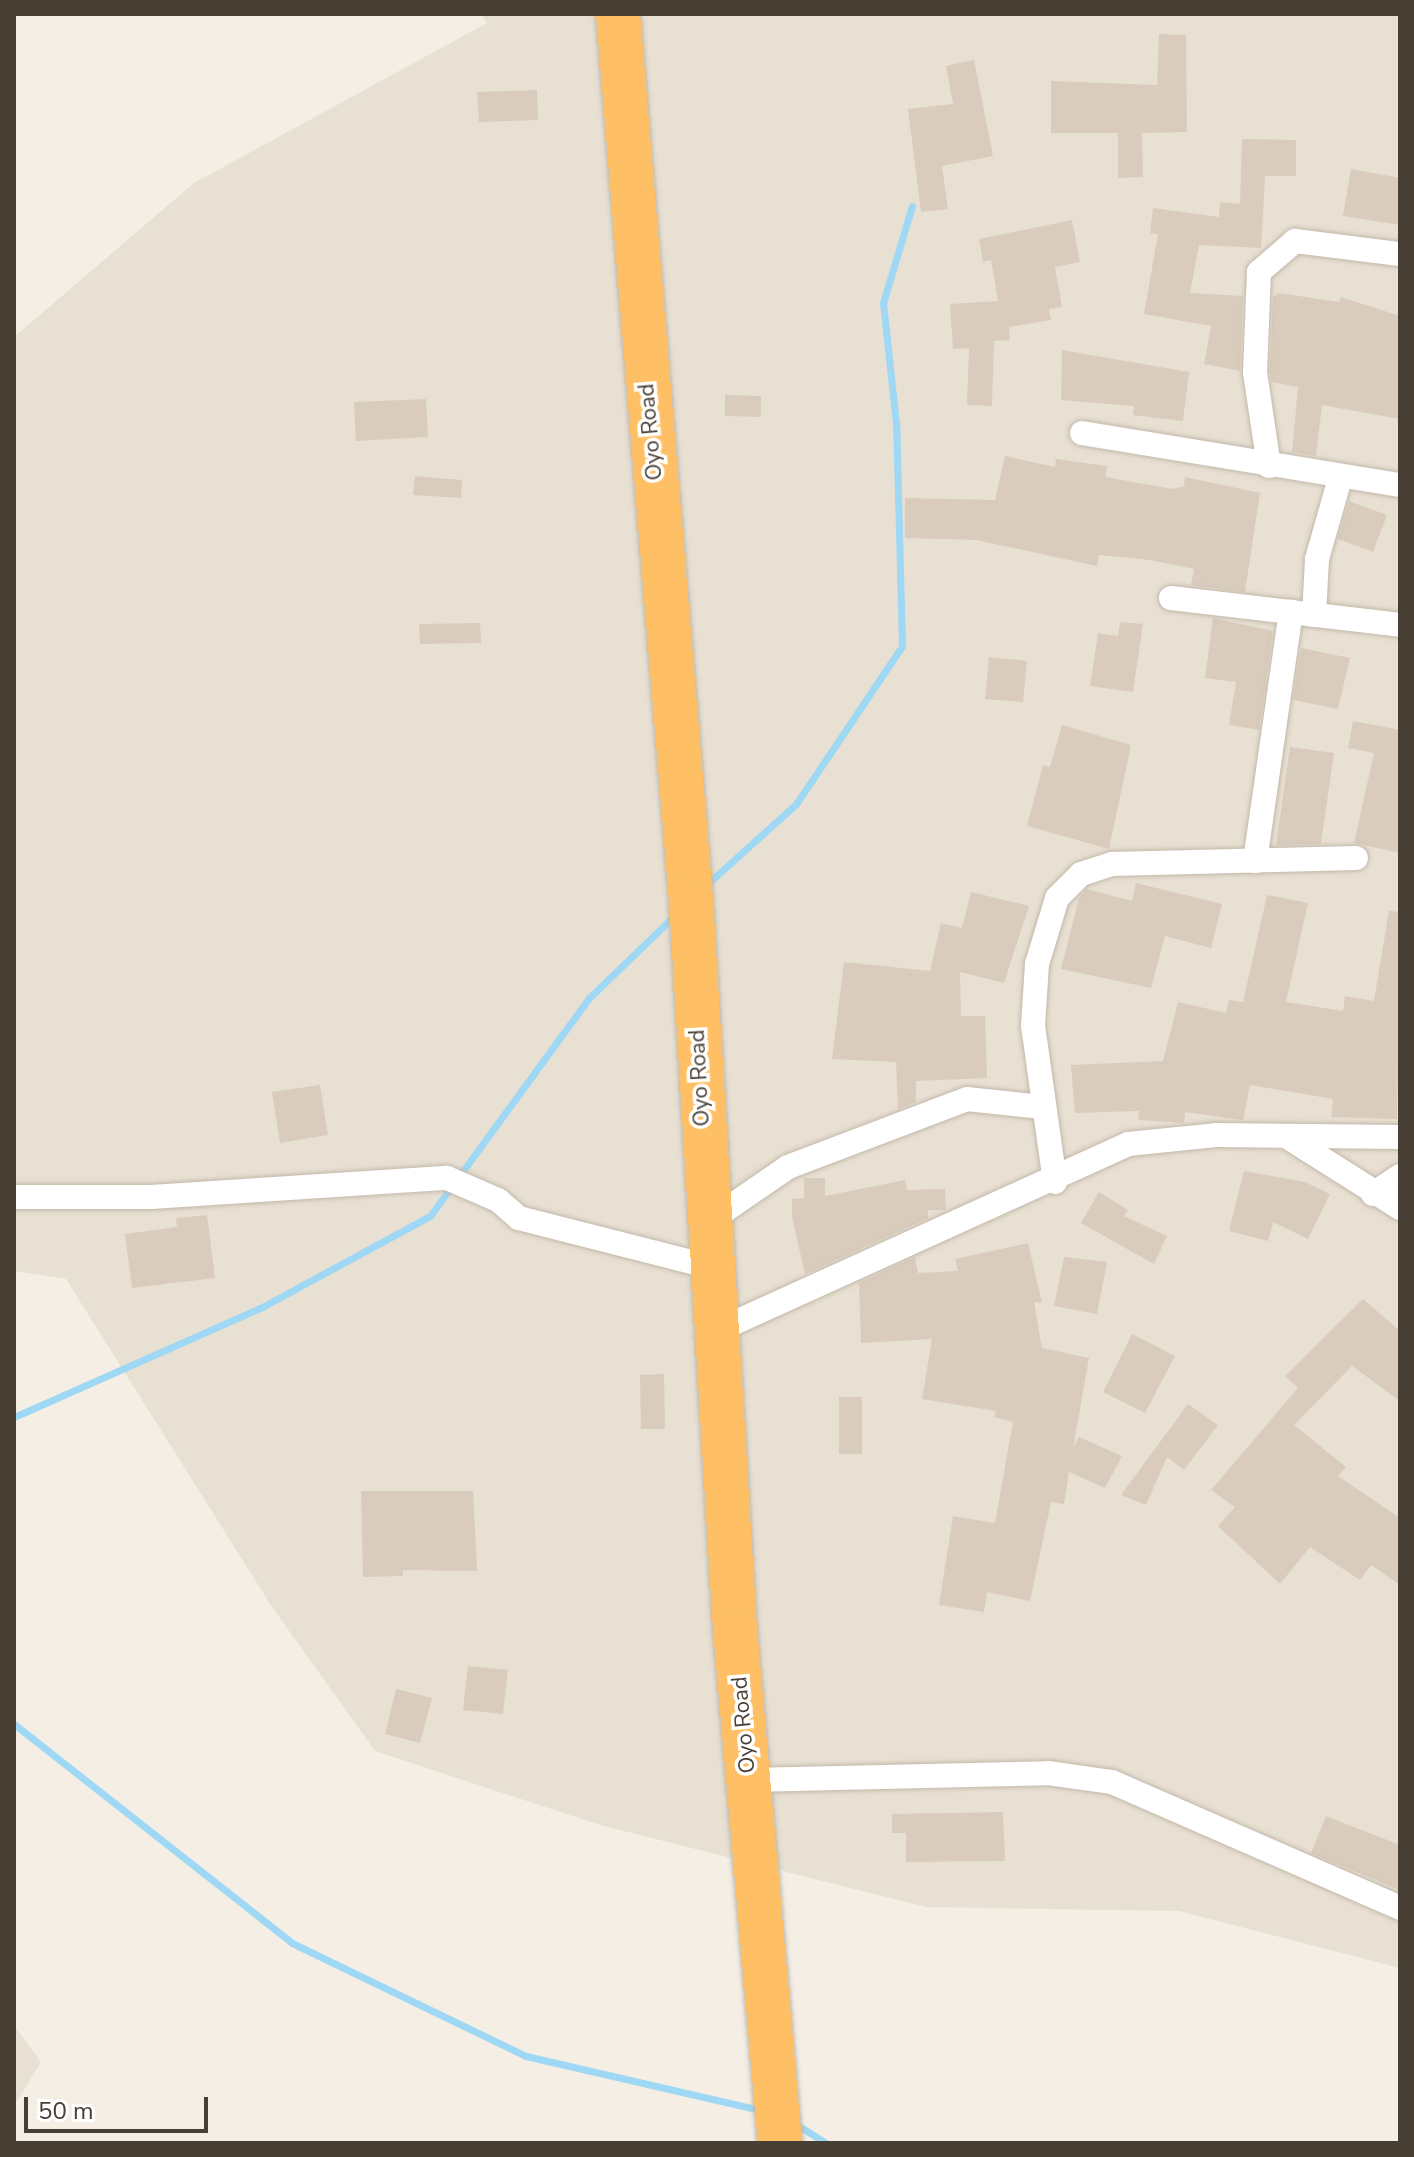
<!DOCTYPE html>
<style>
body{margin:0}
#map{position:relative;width:1414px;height:2157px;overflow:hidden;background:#f4eee5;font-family:"Nunito Sans",sans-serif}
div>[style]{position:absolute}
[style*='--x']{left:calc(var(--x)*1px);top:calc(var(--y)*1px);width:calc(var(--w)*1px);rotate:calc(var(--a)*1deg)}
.residential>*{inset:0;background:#e8e0d3}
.stream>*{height:7px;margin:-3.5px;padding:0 3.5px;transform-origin:3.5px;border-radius:3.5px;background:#9ed8f5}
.building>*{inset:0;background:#d9ccbd}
.roads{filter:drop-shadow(0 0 2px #c3b8aa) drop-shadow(0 0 2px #c3b8aa)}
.street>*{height:24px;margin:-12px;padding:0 12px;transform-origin:12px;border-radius:12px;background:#fff}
.highway>*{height:44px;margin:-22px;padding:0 22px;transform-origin:22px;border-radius:22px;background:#ffc065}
span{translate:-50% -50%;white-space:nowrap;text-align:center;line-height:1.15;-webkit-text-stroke:7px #fff;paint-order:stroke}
.street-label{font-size:22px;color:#473e34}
.frame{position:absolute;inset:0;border:16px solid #473e34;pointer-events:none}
.scale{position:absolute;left:24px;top:2097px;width:184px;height:36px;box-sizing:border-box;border:4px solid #473e34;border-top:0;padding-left:10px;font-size:24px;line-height:28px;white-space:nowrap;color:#473e34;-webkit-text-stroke:6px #fff;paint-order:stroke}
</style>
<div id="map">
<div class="residential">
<div style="clip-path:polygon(481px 14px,1400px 14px,1400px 1968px,1179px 1911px,926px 1907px,600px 1825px,375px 1751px,272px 1607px,66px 1279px,14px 1271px,14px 337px,194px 183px,487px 23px)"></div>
<div style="clip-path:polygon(14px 2025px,41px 2062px,14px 2106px)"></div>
</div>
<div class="stream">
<div style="--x:705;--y:886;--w:122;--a:-42"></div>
<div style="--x:796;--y:804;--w:190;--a:-56.1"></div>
<div style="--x:902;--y:646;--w:222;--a:-91.5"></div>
<div style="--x:896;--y:424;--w:122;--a:-96.1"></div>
<div style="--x:883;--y:303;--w:101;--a:-73.4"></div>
<div style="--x:14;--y:1417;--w:274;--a:-23.9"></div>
<div style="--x:264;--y:1306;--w:189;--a:-28.5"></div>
<div style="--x:430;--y:1216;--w:270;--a:-53.9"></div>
<div style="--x:589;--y:998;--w:121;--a:-44"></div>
<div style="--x:14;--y:1724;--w:354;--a:38.2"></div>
<div style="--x:292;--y:1943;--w:260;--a:25.8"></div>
<div style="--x:526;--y:2056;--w:244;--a:13"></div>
<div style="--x:794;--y:2123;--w:38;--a:32"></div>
</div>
<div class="building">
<div style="clip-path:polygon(1159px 34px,1186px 35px,1187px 132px,1142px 133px,1143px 177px,1118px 178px,1118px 133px,1051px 133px,1051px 81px,1157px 85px)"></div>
<div style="clip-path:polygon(974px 60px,993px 156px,942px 166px,948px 209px,921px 212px,908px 109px,953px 104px,946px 66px)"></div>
<div style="clip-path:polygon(537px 90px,538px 120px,479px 122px,477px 92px)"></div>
<div style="clip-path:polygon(1242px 139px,1296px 140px,1296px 176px,1265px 176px,1261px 248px,1199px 245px,1190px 293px,1243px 296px,1240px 371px,1204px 364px,1211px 326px,1144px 314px,1158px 234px,1150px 233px,1153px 208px,1219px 217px,1220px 202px,1240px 204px)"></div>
<div style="clip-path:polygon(1351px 169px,1400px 178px,1400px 225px,1343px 216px)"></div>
<div style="clip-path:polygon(1072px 220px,1080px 262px,1055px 267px,1062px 307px,1049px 309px,1051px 320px,1009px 327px,1010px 340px,994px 341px,992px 406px,967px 405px,969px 348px,953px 349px,950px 304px,998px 301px,991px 260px,983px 262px,979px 239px)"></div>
<div style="clip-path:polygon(1279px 293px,1339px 302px,1341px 297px,1400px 316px,1400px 419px,1322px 405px,1316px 456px,1292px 452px,1298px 387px,1272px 382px,1270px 371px,1273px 297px)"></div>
<div style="clip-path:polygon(1062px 350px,1189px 372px,1183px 421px,1133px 415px,1134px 406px,1061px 400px)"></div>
<div style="clip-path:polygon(725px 395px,761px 396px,761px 417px,725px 416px)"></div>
<div style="clip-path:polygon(426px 399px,428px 437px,356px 441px,354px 402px)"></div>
<div style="clip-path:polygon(1005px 456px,1055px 467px,1056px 459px,1107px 466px,1105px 477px,1173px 489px,1184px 486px,1185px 477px,1260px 493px,1245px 592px,1191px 585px,1194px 569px,1150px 560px,1099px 555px,1097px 566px,976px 540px,905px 538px,905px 498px,995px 500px)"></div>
<div style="clip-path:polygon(415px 476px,462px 480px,461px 498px,413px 495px)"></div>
<div style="clip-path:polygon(1349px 501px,1387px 515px,1373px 552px,1338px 539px)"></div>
<div style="clip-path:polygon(1213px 618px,1273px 631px,1259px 730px,1229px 725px,1236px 682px,1205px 678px)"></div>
<div style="clip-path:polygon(1120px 622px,1143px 624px,1133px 692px,1090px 686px,1098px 633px,1118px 636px)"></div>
<div style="clip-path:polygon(480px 623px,481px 643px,420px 644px,419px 624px)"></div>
<div style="clip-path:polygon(1301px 648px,1350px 658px,1338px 709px,1293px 700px)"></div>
<div style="clip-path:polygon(989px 657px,1027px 661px,1023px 702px,985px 699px)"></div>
<div style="clip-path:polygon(1353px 721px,1400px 730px,1400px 853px,1354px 843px,1374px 753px,1348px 748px)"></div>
<div style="clip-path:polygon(1062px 725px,1131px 745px,1109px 849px,1027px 826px,1043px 765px,1050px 767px)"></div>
<div style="clip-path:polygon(1290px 747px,1334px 753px,1321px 844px,1276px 845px)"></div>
<div style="clip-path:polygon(1136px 883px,1222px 904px,1211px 948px,1165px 936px,1151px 988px,1061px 969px,1079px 898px,1087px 889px,1132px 901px)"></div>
<div style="clip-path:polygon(971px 892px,1029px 906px,1004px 983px,960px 972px,961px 1016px,985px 1016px,987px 1078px,916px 1081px,916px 1102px,898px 1109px,896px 1062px,832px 1059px,844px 962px,930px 971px,941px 923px,962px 928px)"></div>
<div style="clip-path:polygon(1267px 895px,1308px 903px,1286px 1002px,1343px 1011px,1345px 996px,1374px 1001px,1389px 911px,1400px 912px,1397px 1119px,1331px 1117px,1333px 1099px,1250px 1085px,1243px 1120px,1185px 1112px,1184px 1123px,1138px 1120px,1139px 1111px,1075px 1113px,1071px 1065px,1163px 1061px,1178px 1002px,1226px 1013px,1229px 1000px,1243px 1002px)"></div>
<div style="clip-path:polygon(320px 1085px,328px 1135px,280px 1143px,272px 1092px)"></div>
<div style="clip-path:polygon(1244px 1171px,1305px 1182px,1330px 1194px,1308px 1239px,1273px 1222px,1268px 1241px,1229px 1231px)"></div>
<div style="clip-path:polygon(804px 1178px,825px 1178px,825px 1196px,905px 1180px,907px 1190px,945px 1189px,946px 1210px,928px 1210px,928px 1218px,805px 1274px,792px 1217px,792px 1199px,804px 1198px)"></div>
<div style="clip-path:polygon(1099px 1192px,1128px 1210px,1124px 1216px,1167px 1236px,1154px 1264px,1081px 1223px)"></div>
<div style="clip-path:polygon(207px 1215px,215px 1278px,132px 1288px,125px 1234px,177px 1227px,176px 1218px)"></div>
<div style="clip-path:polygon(1028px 1243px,1042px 1303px,1034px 1302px,1042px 1348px,1089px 1358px,1073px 1448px,1079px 1437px,1122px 1456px,1105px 1488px,1069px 1472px,1064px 1504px,1051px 1502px,1030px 1601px,987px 1592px,984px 1612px,939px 1605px,953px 1516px,995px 1523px,1013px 1422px,994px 1417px,996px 1411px,922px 1399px,932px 1339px,861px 1343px,859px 1283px,915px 1257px,918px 1273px,958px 1271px,955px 1259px)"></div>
<div style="clip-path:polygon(1064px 1257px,1107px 1262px,1097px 1314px,1054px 1306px)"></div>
<div style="clip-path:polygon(1363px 1299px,1400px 1331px,1400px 1401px,1352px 1366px,1294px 1425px,1346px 1467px,1338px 1476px,1400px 1518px,1400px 1585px,1371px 1565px,1360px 1580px,1310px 1547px,1280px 1584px,1218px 1526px,1235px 1507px,1211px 1490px,1298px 1388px,1285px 1376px)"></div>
<div style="clip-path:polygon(1132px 1334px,1175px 1356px,1145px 1413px,1103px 1392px)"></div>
<div style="clip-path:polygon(664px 1374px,665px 1429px,641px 1429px,640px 1375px)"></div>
<div style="clip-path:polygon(839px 1397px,862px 1397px,862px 1454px,839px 1454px)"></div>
<div style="clip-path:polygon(1188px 1404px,1218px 1425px,1184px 1470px,1167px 1457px,1146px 1505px,1121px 1495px)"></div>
<div style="clip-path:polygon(361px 1491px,473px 1491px,477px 1571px,403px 1570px,403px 1576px,363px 1577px)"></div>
<div style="clip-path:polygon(468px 1666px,508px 1670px,503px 1714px,463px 1710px)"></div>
<div style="clip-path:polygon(396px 1689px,432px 1698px,420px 1743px,385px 1734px)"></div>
<div style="clip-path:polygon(1003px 1812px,1005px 1861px,906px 1862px,906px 1833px,892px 1833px,892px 1814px)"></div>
<div style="clip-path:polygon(1326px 1816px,1400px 1845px,1400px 1890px,1311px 1853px)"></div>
</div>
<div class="roads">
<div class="street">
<div style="--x:1082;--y:433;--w:322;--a:9.3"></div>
<div style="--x:1269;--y:466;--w:95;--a:-98.5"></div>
<div style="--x:1255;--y:372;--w:100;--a:-87.7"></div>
<div style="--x:1259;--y:272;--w:48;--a:-40.7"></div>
<div style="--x:1295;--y:241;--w:106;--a:7.1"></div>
<div style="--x:1171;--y:598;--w:231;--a:6.7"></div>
<div style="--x:1314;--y:615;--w:56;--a:-86.9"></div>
<div style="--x:1317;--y:559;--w:84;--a:-74.1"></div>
<div style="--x:1255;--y:861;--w:252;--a:-81.8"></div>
<div style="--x:1286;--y:1136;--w:135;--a:32.3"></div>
<div style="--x:1055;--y:1182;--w:158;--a:-98"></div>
<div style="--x:1033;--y:1026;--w:62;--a:-86.3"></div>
<div style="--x:1037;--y:964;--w:69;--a:-73.1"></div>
<div style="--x:1057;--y:898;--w:34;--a:-45"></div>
<div style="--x:1081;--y:874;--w:33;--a:-18"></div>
<div style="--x:1112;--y:864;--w:244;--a:-1.4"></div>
<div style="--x:1373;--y:1194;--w:32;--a:-34"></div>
<div style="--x:14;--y:1197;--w:137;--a:0"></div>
<div style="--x:151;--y:1197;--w:297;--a:-3.7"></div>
<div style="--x:447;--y:1178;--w:56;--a:23.3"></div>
<div style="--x:498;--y:1200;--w:28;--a:41"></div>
<div style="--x:519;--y:1218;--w:198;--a:14.3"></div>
<div style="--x:708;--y:1222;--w:97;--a:-34.5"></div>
<div style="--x:788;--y:1167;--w:191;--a:-20.8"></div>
<div style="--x:967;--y:1099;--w:75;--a:6.1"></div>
<div style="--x:714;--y:1332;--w:455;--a:-24.4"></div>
<div style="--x:1128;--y:1144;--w:88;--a:-5.8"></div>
<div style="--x:1216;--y:1135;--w:184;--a:0.6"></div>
<div style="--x:749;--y:1780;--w:299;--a:-1.3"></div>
<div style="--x:1048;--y:1773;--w:65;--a:8"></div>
<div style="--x:1112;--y:1782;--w:314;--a:23.6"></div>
</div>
<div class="highway">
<div style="--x:618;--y:14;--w:889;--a:85.29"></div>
<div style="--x:691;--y:900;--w:730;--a:86.55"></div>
<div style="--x:735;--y:1629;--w:516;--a:85"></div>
</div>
</div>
<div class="street-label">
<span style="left:651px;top:432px;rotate:-95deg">Oyo Road</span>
<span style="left:700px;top:1078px;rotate:-93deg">Oyo Road</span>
<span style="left:744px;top:1725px;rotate:-95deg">Oyo Road</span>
</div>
<div class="frame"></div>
<div class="scale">50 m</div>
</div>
